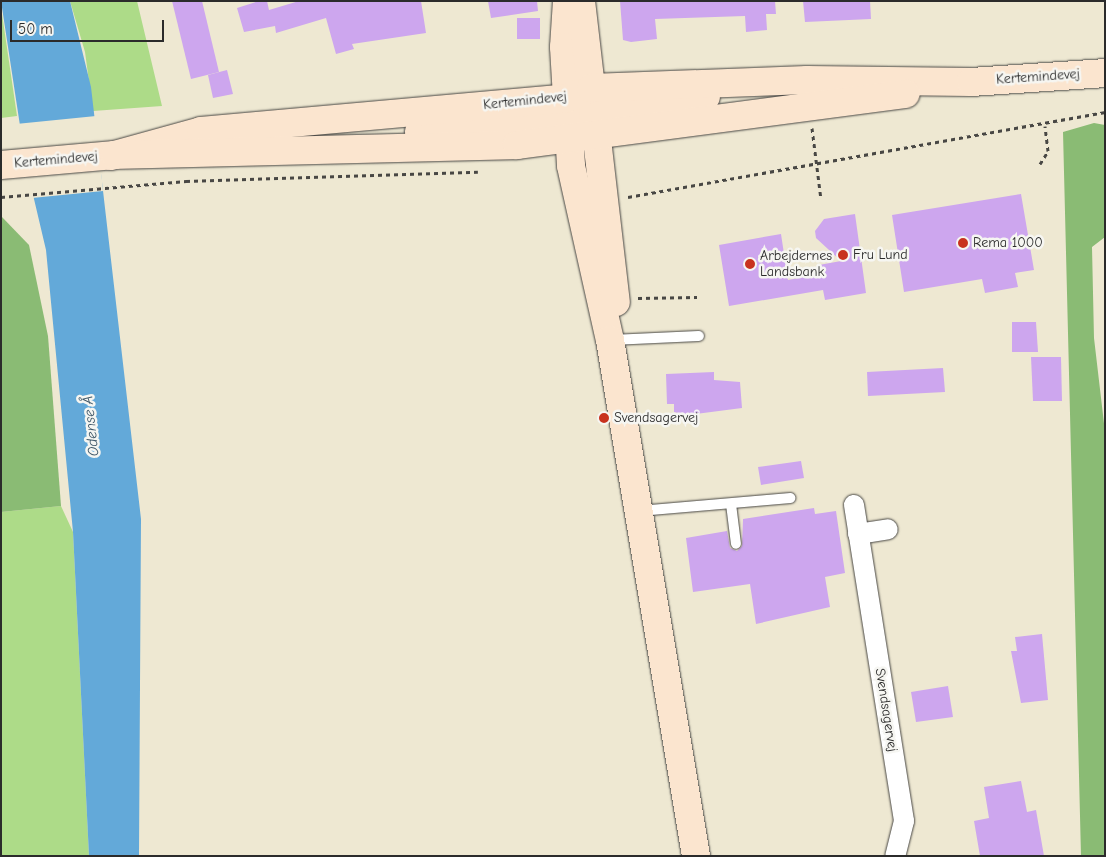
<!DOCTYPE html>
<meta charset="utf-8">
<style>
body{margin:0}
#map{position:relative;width:1106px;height:857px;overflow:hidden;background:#eee8d2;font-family:"Comic Neue",sans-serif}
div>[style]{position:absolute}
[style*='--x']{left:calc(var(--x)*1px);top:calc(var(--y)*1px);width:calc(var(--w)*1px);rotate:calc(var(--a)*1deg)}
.green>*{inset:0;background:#addb88}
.forest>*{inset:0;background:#8abb74}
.water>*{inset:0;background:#63a9d9}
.pier>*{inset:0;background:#eee8d2}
.building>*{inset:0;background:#cda6ee}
.path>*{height:3px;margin-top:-1.5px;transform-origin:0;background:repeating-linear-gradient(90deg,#484744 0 4px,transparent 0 8px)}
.roads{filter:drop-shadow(0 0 1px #484744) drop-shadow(0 0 1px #484744)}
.lane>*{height:10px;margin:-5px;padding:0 5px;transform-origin:5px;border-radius:5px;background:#fff}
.street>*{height:20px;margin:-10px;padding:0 10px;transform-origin:10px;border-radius:10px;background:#fff}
.secondary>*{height:28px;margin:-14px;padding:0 14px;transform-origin:14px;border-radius:14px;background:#fbe5cf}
.dots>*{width:14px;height:14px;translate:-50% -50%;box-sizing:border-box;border:2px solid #f6f6f2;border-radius:50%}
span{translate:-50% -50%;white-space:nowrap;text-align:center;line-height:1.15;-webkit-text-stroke:5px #f6f6f2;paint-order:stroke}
.street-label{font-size:14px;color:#2b2b2b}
.poi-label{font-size:14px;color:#2b2b2b}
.left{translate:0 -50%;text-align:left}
.water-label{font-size:15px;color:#3f5768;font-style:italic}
.frame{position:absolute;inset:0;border:2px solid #2b2b2b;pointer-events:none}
.scale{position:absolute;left:10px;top:20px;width:154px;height:22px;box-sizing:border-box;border:2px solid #2b2b2b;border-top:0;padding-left:6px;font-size:15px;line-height:18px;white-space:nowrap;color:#2b2b2b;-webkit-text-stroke:4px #f6f6f2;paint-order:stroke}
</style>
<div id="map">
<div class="green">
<div style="clip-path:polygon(70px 1px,137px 1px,162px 106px,93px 111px,85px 52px)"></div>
<div style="clip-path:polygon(1px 7px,17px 116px,1px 118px)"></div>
<div style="clip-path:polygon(61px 506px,73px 532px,89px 856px,1px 856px,1px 512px)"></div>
</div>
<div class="forest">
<div style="clip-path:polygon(1094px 123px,1105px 125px,1105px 237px,1092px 247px,1094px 338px,1105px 432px,1105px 856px,1081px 856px,1063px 132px)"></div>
<div style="clip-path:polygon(1px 216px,29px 245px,48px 336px,61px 506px,1px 512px)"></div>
</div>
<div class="water">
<div style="clip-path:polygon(1px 1px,70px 1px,91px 87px,141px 519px,139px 856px,89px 856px,73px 532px,46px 250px,26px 165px)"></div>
</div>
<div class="pier">
<div style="clip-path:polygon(96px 116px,103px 191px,32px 198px,16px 124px)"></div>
</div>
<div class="building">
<div style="clip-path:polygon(172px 1px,202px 1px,219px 72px,191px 79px)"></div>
<div style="clip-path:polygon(259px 1px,267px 1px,269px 10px,299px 1px,421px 1px,426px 33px,352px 44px,354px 49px,336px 54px,326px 18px,276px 33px,275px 26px,244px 32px,237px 8px)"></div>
<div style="clip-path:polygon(488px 1px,537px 1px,538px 11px,491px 18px)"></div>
<div style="clip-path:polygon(620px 1px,775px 1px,776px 14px,766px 14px,767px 30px,746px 32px,745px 16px,655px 19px,657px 39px,631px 42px,623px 40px)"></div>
<div style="clip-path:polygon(803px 1px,870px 1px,871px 19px,805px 22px)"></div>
<div style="clip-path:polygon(517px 18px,540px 18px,540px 39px,517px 39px)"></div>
<div style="clip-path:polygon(227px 70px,233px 94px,213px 98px,208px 75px)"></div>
<div style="clip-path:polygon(1021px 194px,1034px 270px,1015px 273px,1018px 287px,985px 293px,982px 279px,904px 292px,892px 215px)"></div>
<div style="clip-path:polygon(855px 214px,866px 293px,825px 300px,823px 290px,729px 306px,719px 245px,781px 234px,788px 280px,820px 274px,819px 265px,841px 261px,816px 238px,815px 231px,824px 219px)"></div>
<div style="clip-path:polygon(1012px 322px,1036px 322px,1038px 352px,1012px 352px)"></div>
<div style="clip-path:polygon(1031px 357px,1061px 357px,1062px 401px,1033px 401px)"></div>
<div style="clip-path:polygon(943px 368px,945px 392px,868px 396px,867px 372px)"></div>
<div style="clip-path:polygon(714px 372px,714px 380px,740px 382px,742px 408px,688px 415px,674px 412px,674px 404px,667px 404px,666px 374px)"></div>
<div style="clip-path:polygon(801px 461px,804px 478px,761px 485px,758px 467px)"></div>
<div style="clip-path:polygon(814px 508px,815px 514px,836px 511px,845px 573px,825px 577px,830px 607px,756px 624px,750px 584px,693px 592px,686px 538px,727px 531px,730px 548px,737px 551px,742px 546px,743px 519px)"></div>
<div style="clip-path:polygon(1042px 634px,1048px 700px,1021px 703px,1011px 651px,1017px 651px,1015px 637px)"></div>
<div style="clip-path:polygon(948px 686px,953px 717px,916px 722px,911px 692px)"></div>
<div style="clip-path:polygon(1021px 781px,1027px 812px,1036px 810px,1044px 856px,980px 856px,974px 821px,989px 818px,984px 787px)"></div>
</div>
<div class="path">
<div style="--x:812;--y:128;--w:72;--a:82.8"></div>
<div style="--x:1040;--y:164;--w:15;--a:-58"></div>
<div style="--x:1048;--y:151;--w:25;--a:-97"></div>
<div style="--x:1;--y:197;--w:186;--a:-4.9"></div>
<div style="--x:186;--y:181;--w:292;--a:-1.8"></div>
<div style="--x:628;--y:197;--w:485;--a:-10.1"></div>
<div style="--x:638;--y:298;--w:59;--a:-1"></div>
</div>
<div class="roads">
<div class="lane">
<div style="--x:611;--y:340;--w:88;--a:-2.6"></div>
<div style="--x:731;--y:504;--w:40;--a:82.9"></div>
<div style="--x:639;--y:511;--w:152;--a:-4.9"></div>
</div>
<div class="street">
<div style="--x:854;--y:505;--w:320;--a:81"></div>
<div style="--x:904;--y:821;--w:36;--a:104"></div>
<div style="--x:858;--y:534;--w:30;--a:-9"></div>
</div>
<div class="secondary">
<div style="--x:567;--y:1;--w:46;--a:93.7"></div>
<div style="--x:564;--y:47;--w:119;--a:86.6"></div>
<div style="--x:571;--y:166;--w:178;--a:77.4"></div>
<div style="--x:610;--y:340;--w:523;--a:80.54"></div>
<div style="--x:581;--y:1;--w:303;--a:83.4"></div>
<div style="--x:579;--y:124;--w:18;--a:-38"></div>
<div style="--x:593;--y:113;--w:114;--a:-8.1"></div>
<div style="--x:419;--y:132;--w:125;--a:-6"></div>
<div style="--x:111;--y:156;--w:93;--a:-15.5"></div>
<div style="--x:201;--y:131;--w:368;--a:-5.1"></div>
<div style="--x:568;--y:98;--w:25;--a:-23"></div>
<div style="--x:591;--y:88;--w:216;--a:-2.1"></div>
<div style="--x:807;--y:80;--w:164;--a:0.7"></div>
<div style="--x:971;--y:82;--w:134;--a:-3.8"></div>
<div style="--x:1;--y:165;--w:114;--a:-5"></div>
<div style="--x:115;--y:155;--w:402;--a:-1.4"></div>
<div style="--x:517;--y:145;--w:392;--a:-7.5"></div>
</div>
</div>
<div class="dots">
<div style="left:963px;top:243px;background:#c8321e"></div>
<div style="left:843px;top:255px;background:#c8321e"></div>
<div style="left:750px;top:264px;background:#c8321e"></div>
<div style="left:604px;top:418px;background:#c8321e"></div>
</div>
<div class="street-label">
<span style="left:1038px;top:77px;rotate:-4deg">Kertemindevej</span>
<span style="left:525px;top:101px;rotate:-6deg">Kertemindevej</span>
<span style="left:56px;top:160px;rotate:-5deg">Kertemindevej</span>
<span style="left:886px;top:710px;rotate:81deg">Svendsagervej</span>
</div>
<div class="poi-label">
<span class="left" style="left:973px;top:243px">Rema 1000</span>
<span class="left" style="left:853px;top:255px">Fru Lund</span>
<span class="left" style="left:760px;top:264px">Arbejdernes<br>Landsbank</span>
<span class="left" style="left:614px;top:418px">Svendsagervej</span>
</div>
<div class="water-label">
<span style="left:91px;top:426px;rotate:-96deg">Odense Å</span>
</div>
<div class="frame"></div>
<div class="scale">50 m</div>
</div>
